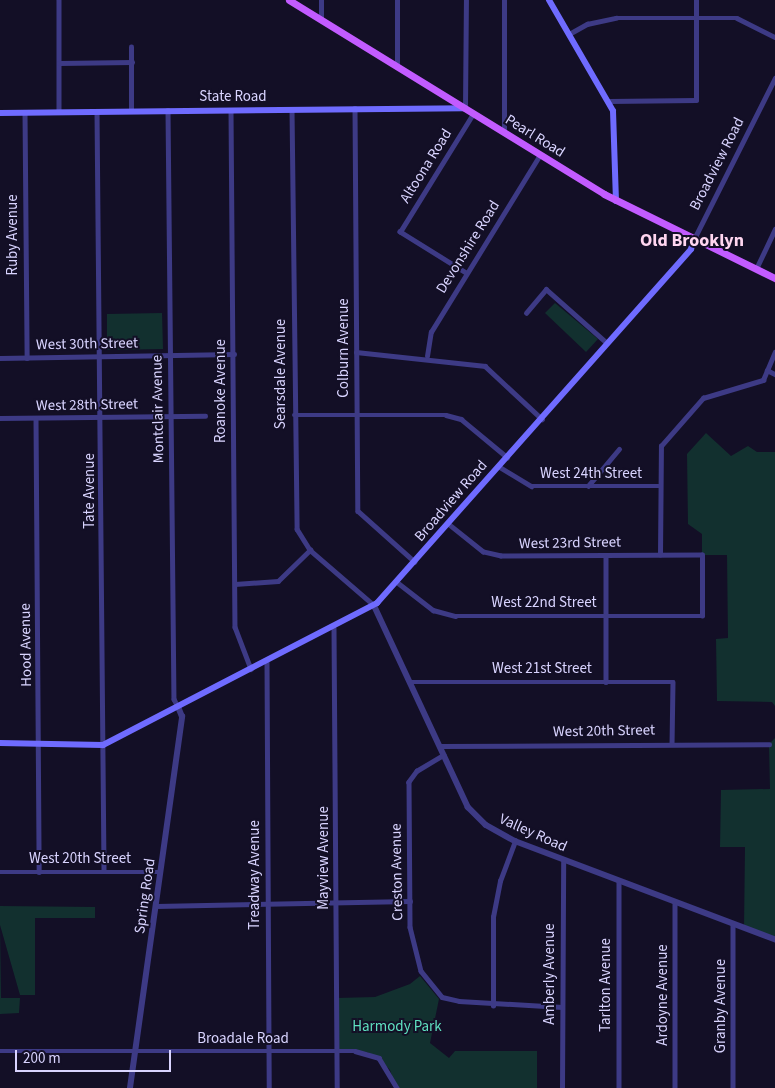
<!DOCTYPE html>
<style>
body{margin:0}
#map{position:relative;width:775px;height:1088px;overflow:hidden;background:#130f26;font-family:"Source Sans 3",sans-serif}
div>[style]{position:absolute}
[style*='--x']{left:calc(var(--x)*1px);top:calc(var(--y)*1px);width:calc(var(--w)*1px);rotate:calc(var(--a)*1deg)}
.green>*{inset:0;background:#12302f}
.minor>*{height:4.5px;margin:-2.25px;padding:0 2.25px;transform-origin:2.25px;border-radius:2.25px;background:#3d3a85}
.tertiary>*{height:5.5px;margin:-2.75px;padding:0 2.75px;transform-origin:2.75px;border-radius:2.75px;background:#3d3a85}
.secondary>*{height:6px;margin:-3px;padding:0 3px;transform-origin:3px;border-radius:3px;background:#6f6bff}
.primary>*{height:7px;margin:-3.5px;padding:0 3.5px;transform-origin:3.5px;border-radius:3.5px;background:#c25bff}
span{translate:-50% -50%;white-space:nowrap;text-align:center;line-height:1.15;-webkit-text-stroke:4px #130f26;paint-order:stroke}
.street-label{font-size:15px;color:#d9d4ff}
.park-label{font-size:15px;color:#5fe0c0}
.quarter-label{font-size:18px;color:#ffd6f0;font-weight:700}
.scale{position:absolute;left:15px;top:1050px;width:156px;height:22px;box-sizing:border-box;border:2px solid #d9d4ff;border-top:0;padding-left:6px;font-size:15px;line-height:18px;white-space:nowrap;color:#d9d4ff;-webkit-text-stroke:4px #130f26;paint-order:stroke}
</style>
<div id="map">
<div class="green">
<div style="clip-path:polygon(555px 303px,598px 339px,586px 352px,545px 313px)"></div>
<div style="clip-path:polygon(162px 313px,163px 349px,107px 350px,107px 314px)"></div>
<div style="clip-path:polygon(706px 433px,731px 456px,748px 446px,757px 452px,775px 452px,775px 706px,772px 702px,717px 701px,716px 639px,728px 638px,727px 555px,702px 555px,702px 534px,688px 524px,687px 454px)"></div>
<div style="clip-path:polygon(775px 738px,775px 939px,744px 928px,745px 847px,720px 847px,721px 790px,770px 789px,769px 744px)"></div>
<div style="clip-path:polygon(0 906px,95px 907px,95px 918px,35px 918px,35px 995px,20px 995px,0 925px,1px 998px,20px 998px,19px 1013px,0 1014px)"></div>
<div style="clip-path:polygon(420px 976px,439px 999px,430px 1043px,449px 1058px,455px 1051px,537px 1051px,537px 1088px,396px 1088px,390px 1070px,379px 1058px,367px 1052px,336px 1051px,337px 998px,375px 997px,410px 984px)"></div>
</div>
<div class="minor">
<div style="--x:59;--y:0;--w:112;--a:90"></div>
<div style="--x:321;--y:20;--w:20;--a:-90"></div>
<div style="--x:569;--y:34;--w:21;--a:-29"></div>
<div style="--x:587;--y:24;--w:30;--a:-12"></div>
<div style="--x:616;--y:18;--w:121;--a:0"></div>
<div style="--x:737;--y:18;--w:42;--a:26.6"></div>
<div style="--x:59;--y:63;--w:73;--a:-0.8"></div>
<div style="--x:397;--y:66;--w:66;--a:-90"></div>
<div style="--x:609;--y:101;--w:87;--a:-0.7"></div>
<div style="--x:696;--y:100;--w:100;--a:-90"></div>
<div style="--x:355;--y:108;--w:403;--a:89.6"></div>
<div style="--x:358;--y:511;--w:76;--a:41.8"></div>
<div style="--x:465;--y:108;--w:108;--a:-89.5"></div>
<div style="--x:292;--y:109;--w:420;--a:89.3"></div>
<div style="--x:297;--y:529;--w:25;--a:58"></div>
<div style="--x:310;--y:550;--w:84;--a:40.7"></div>
<div style="--x:168;--y:110;--w:589;--a:89.42"></div>
<div style="--x:174;--y:699;--w:9;--a:63"></div>
<div style="--x:231;--y:110;--w:517;--a:89.56"></div>
<div style="--x:235;--y:627;--w:45;--a:69.1"></div>
<div style="--x:97;--y:111;--w:760;--a:89.47"></div>
<div style="--x:131;--y:111;--w:64;--a:-90"></div>
<div style="--x:25;--y:112;--w:246;--a:89.5"></div>
<div style="--x:504;--y:133;--w:133;--a:-90"></div>
<div style="--x:694;--y:239;--w:180;--a:-63.3"></div>
<div style="--x:756;--y:269;--w:44;--a:-64.6"></div>
<div style="--x:466;--y:273;--w:78;--a:-148.2"></div>
<div style="--x:400;--y:232;--w:139;--a:-58.3"></div>
<div style="--x:526;--y:313;--w:31;--a:-50"></div>
<div style="--x:546;--y:289;--w:81;--a:41.5"></div>
<div style="--x:356;--y:352;--w:130;--a:6.2"></div>
<div style="--x:485;--y:366;--w:78;--a:42.9"></div>
<div style="--x:427;--y:356;--w:24;--a:-81"></div>
<div style="--x:431;--y:332;--w:208;--a:-58.4"></div>
<div style="--x:0;--y:358;--w:234;--a:-1"></div>
<div style="--x:767;--y:370;--w:9;--a:27"></div>
<div style="--x:294;--y:415;--w:152;--a:0"></div>
<div style="--x:446;--y:415;--w:16;--a:15"></div>
<div style="--x:461;--y:419;--w:60;--a:39.6"></div>
<div style="--x:0;--y:418;--w:205;--a:-0.6"></div>
<div style="--x:36;--y:418;--w:454;--a:89.6"></div>
<div style="--x:498;--y:466;--w:39;--a:31"></div>
<div style="--x:531;--y:486;--w:129;--a:0"></div>
<div style="--x:588;--y:486;--w:48;--a:-50"></div>
<div style="--x:606;--y:555;--w:127;--a:90"></div>
<div style="--x:660;--y:555;--w:109;--a:-89.5"></div>
<div style="--x:661;--y:446;--w:64;--a:-48.8"></div>
<div style="--x:703;--y:398;--w:63;--a:-16.7"></div>
<div style="--x:763;--y:380;--w:30;--a:-67"></div>
<div style="--x:397;--y:582;--w:46;--a:37.9"></div>
<div style="--x:433;--y:610;--w:23;--a:15"></div>
<div style="--x:455;--y:616;--w:247;--a:0"></div>
<div style="--x:702;--y:616;--w:61;--a:-90"></div>
<div style="--x:702;--y:555;--w:201;--a:179.7"></div>
<div style="--x:501;--y:556;--w:18;--a:-167"></div>
<div style="--x:483;--y:552;--w:45;--a:-141.3"></div>
<div style="--x:235;--y:584;--w:43;--a:-4"></div>
<div style="--x:278;--y:581;--w:45;--a:-44.1"></div>
<div style="--x:334;--y:628;--w:460;--a:89.6"></div>
<div style="--x:267;--y:662;--w:426;--a:89.7"></div>
<div style="--x:410;--y:682;--w:263;--a:0"></div>
<div style="--x:673;--y:682;--w:61;--a:90.9"></div>
<div style="--x:440;--y:746;--w:329;--a:-0.3"></div>
<div style="--x:444;--y:755;--w:31;--a:149"></div>
<div style="--x:417;--y:771;--w:14;--a:126"></div>
<div style="--x:409;--y:782;--w:145;--a:89.6"></div>
<div style="--x:410;--y:927;--w:45;--a:76"></div>
<div style="--x:421;--y:971;--w:33;--a:51"></div>
<div style="--x:442;--y:997;--w:17;--a:13"></div>
<div style="--x:459;--y:1001;--w:103;--a:3.3"></div>
<div style="--x:0;--y:872;--w:161;--a:0"></div>
<div style="--x:619;--y:881;--w:207;--a:90"></div>
<div style="--x:675;--y:902;--w:186;--a:90"></div>
<div style="--x:156;--y:906;--w:254;--a:-1.1"></div>
<div style="--x:733;--y:923;--w:165;--a:90"></div>
<div style="--x:493;--y:1006;--w:89;--a:-90"></div>
<div style="--x:493;--y:917;--w:37;--a:-79"></div>
<div style="--x:500;--y:881;--w:43;--a:-69.4"></div>
<div style="--x:0;--y:1051;--w:355;--a:0"></div>
<div style="--x:355;--y:1051;--w:25;--a:16"></div>
<div style="--x:379;--y:1058;--w:35;--a:59"></div>
<div style="--x:562;--y:1088;--w:228;--a:-89.7"></div>
</div>
<div class="tertiary">
<div style="--x:374;--y:605;--w:223;--a:65"></div>
<div style="--x:468;--y:807;--w:25;--a:45"></div>
<div style="--x:486;--y:825;--w:33;--a:29"></div>
<div style="--x:515;--y:841;--w:278;--a:20.7"></div>
<div style="--x:130;--y:1088;--w:375;--a:-82"></div>
<div style="--x:182;--y:717;--w:11;--a:-112"></div>
</div>
<div class="secondary">
<div style="--x:549;--y:0;--w:128;--a:60"></div>
<div style="--x:613;--y:111;--w:90;--a:88.1"></div>
<div style="--x:0;--y:113;--w:465;--a:-0.6"></div>
<div style="--x:0;--y:743;--w:103;--a:1.1"></div>
<div style="--x:103;--y:745;--w:309;--a:-27.4"></div>
<div style="--x:377;--y:603;--w:473;--a:-48.4"></div>
<div style="--x:691;--y:249;--w:10;--a:-73"></div>
</div>
<div class="primary">
<div style="--x:289;--y:0;--w:370;--a:31.6"></div>
<div style="--x:604;--y:194;--w:191;--a:26.2"></div>
</div>
<div class="street-label">
<span style="left:233px;top:97px">State Road</span>
<span style="left:535px;top:136px;rotate:32deg">Pearl Road</span>
<span style="left:717px;top:164px;rotate:-63deg">Broadview Road</span>
<span style="left:426px;top:166px;rotate:-58deg">Altoona Road</span>
<span style="left:13px;top:235px;rotate:-90deg">Ruby Avenue</span>
<span style="left:468px;top:247px;rotate:-58deg">Devonshire Road</span>
<span style="left:87px;top:344px;rotate:-1deg">West 30th Street</span>
<span style="left:344px;top:348px;rotate:-90deg">Colburn Avenue</span>
<span style="left:281px;top:374px;rotate:-90deg">Searsdale Avenue</span>
<span style="left:221px;top:391px;rotate:-90deg">Roanoke Avenue</span>
<span style="left:87px;top:405px;rotate:-1deg">West 28th Street</span>
<span style="left:158px;top:409px;rotate:-91deg">Montclair Avenue</span>
<span style="left:591px;top:474px">West 24th Street</span>
<span style="left:90px;top:491px;rotate:-90deg">Tate Avenue</span>
<span style="left:451px;top:501px;rotate:-49deg">Broadview Road</span>
<span style="left:570px;top:543px;rotate:-1deg">West 23rd Street</span>
<span style="left:544px;top:603px">West 22nd Street</span>
<span style="left:26px;top:645px;rotate:-91deg">Hood Avenue</span>
<span style="left:542px;top:669px">West 21st Street</span>
<span style="left:604px;top:731px;rotate:-1deg">West 20th Street</span>
<span style="left:533px;top:833px;rotate:24deg">Valley Road</span>
<span style="left:324px;top:858px;rotate:-90deg">Mayview Avenue</span>
<span style="left:80px;top:859px">West 20th Street</span>
<span style="left:397px;top:872px;rotate:-91deg">Creston Avenue</span>
<span style="left:255px;top:875px;rotate:-90deg">Treadway Avenue</span>
<span style="left:145px;top:896px;rotate:-82deg">Spring Road</span>
<span style="left:550px;top:974px;rotate:-90deg">Amberly Avenue</span>
<span style="left:606px;top:985px;rotate:-90deg">Tarlton Avenue</span>
<span style="left:663px;top:995px;rotate:-90deg">Ardoyne Avenue</span>
<span style="left:721px;top:1006px;rotate:-90deg">Granby Avenue</span>
<span style="left:243px;top:1039px">Broadale Road</span>
</div>
<div class="park-label">
<span style="left:397px;top:1027px">Harmody Park</span>
</div>
<div class="quarter-label">
<span style="left:692px;top:241px">Old Brooklyn</span>
</div>
<div class="scale">200 m</div>
</div>
